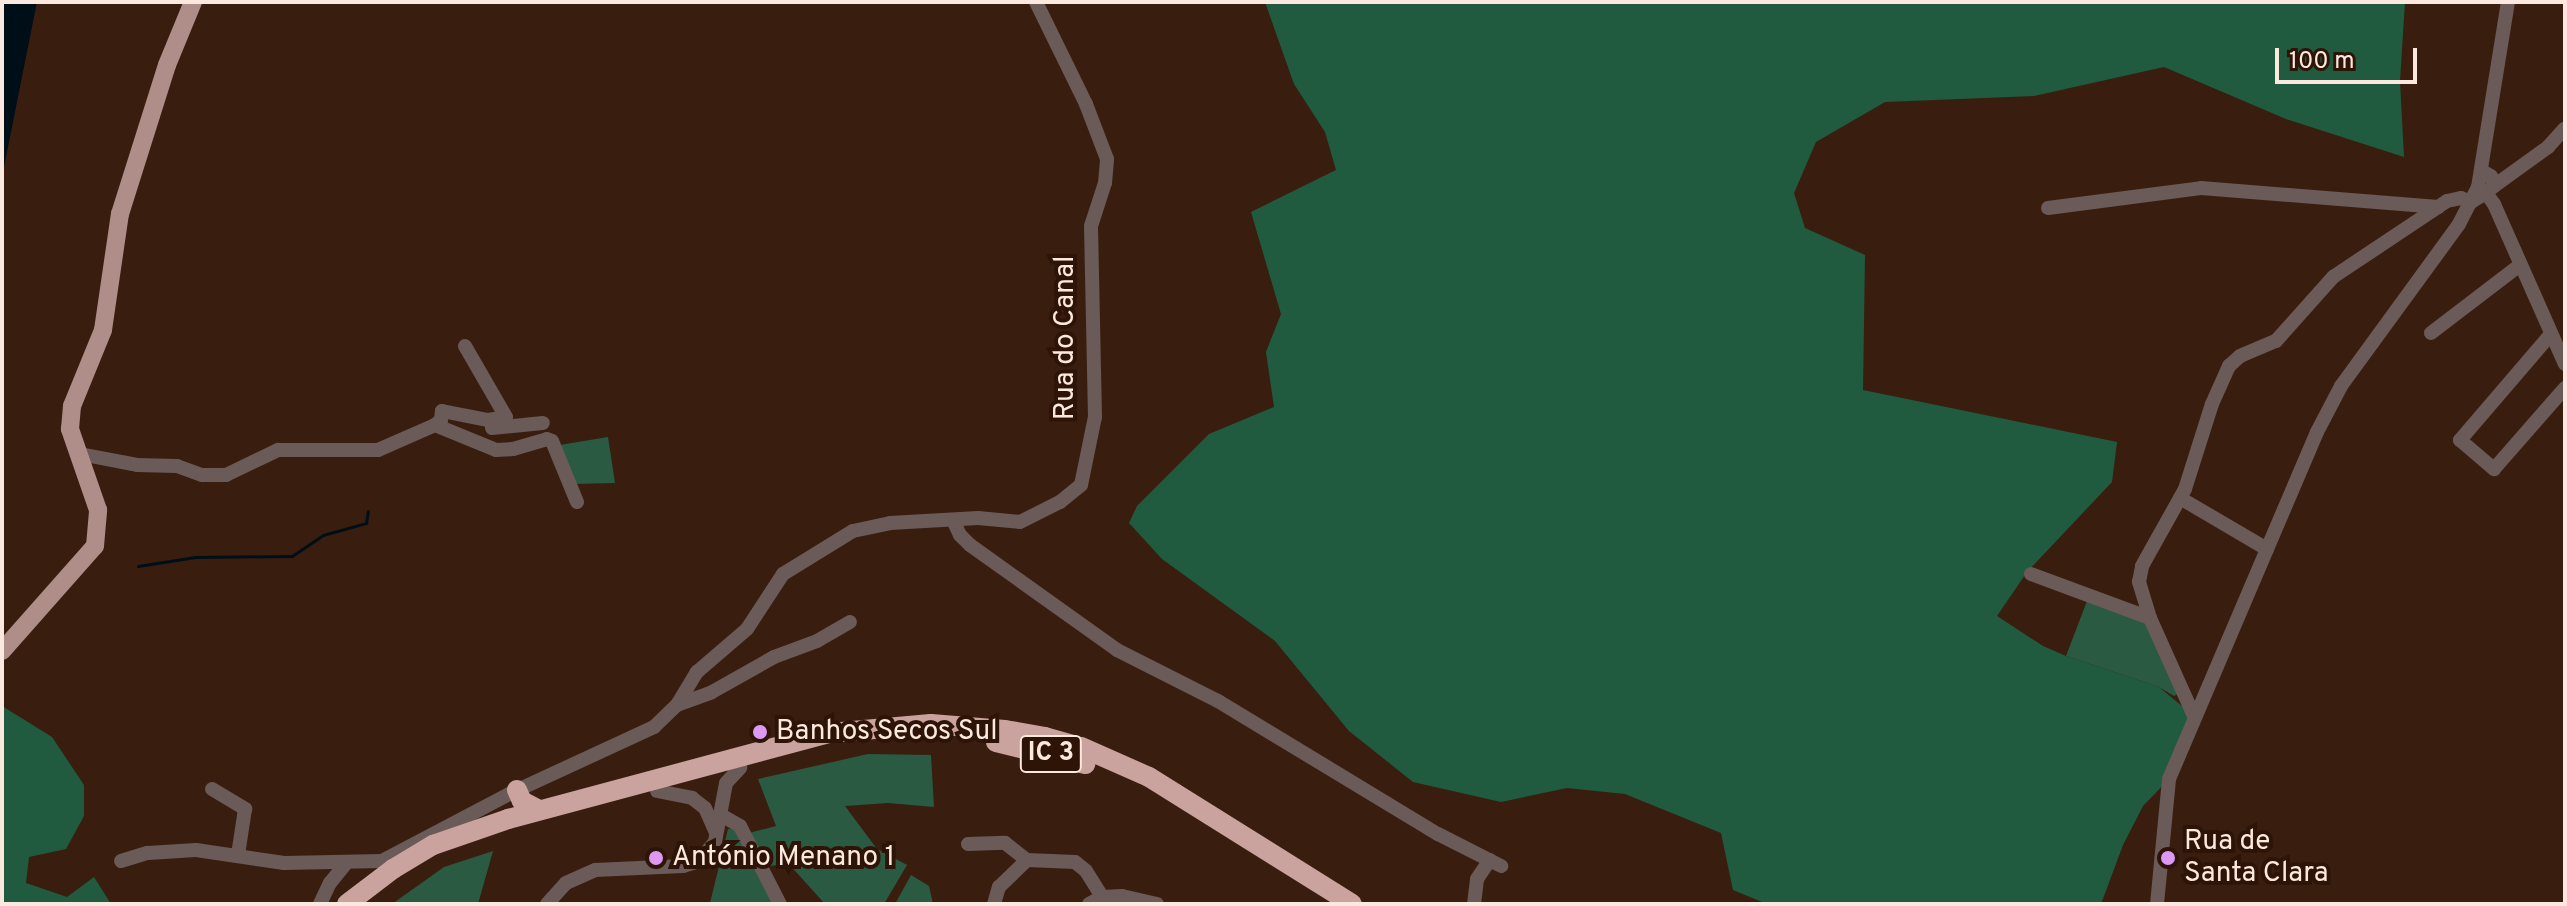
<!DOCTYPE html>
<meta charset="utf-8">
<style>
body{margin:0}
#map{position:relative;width:2567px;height:906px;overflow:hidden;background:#391e10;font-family:Overpass,sans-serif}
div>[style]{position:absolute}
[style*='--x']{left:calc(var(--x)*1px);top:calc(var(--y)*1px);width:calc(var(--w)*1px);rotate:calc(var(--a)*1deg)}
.green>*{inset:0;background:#2a5a41}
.forest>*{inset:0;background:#205b3f}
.water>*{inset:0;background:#000f17}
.stream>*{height:3px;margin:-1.5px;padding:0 1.5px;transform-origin:1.5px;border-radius:1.5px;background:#000f17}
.minor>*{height:14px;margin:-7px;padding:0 7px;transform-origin:7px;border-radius:7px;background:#6a5a58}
.major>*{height:18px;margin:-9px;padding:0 9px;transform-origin:9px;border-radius:9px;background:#af8e8a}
.highway>*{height:20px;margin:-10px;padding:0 10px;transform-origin:10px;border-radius:10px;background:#caa29e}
.dots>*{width:22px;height:22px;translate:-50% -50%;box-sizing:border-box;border:4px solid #2e1407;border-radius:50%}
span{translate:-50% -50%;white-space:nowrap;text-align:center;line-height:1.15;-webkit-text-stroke:8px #2e1407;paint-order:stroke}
.shield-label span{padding:2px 6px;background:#2e1407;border:2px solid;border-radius:6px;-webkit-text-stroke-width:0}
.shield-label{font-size:26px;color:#fbe8df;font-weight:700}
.street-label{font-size:28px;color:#fbe8df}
.poi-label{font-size:28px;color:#fbe8df}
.left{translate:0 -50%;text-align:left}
.frame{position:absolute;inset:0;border:4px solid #fbe8df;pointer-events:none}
.scale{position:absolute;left:2275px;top:48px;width:142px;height:36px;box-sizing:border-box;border:4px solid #fbe8df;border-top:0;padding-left:10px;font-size:24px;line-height:28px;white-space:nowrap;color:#fbe8df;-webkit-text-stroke:6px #2e1407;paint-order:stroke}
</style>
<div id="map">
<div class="green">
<div style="clip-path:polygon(608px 437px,615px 483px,573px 484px,560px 445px)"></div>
<div style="clip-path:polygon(2087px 601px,2150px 624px,2181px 692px,2174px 696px,2159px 687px,2066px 656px)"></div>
<div style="clip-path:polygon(868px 754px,931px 755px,934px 807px,888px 803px,845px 806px,877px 849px,907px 865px,884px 904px,825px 904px,788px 863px,765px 867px,749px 833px,776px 826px,758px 779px)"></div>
<div style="clip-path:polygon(738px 828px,775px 904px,690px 904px,710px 903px,728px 829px)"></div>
<div style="clip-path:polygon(493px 851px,478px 904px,392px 904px,444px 867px)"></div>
<div style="clip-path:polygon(911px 875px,929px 886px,933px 904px,895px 904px)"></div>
</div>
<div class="forest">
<div style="clip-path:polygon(1265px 2px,2405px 2px,2400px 81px,2404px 157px,2286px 119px,2164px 67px,2034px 96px,1885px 102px,1816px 142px,1794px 193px,1805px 228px,1865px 255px,1863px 390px,2117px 442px,2112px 482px,2027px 572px,1997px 616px,2043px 646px,2066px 656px,2159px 687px,2194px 716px,2169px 779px,2143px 806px,2123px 845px,2101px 904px,1767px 904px,1733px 890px,1721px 833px,1625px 794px,1567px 788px,1501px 802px,1413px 782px,1349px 731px,1275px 641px,1162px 559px,1129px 523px,1137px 506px,1209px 434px,1274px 407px,1266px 352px,1281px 314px,1251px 212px,1336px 170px,1325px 132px,1294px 84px)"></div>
<div style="clip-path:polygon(2px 706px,52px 737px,84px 785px,84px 816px,66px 849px,29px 857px,26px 883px,67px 897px,94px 877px,111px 904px,2px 904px)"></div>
</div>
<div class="water">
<div style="clip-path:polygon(2px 2px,37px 2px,2px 177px)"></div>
</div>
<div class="stream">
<div style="--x:138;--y:566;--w:58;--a:-9"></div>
<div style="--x:195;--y:557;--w:97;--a:-0.6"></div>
<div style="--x:292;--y:556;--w:37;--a:-34"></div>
<div style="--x:323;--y:535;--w:45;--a:-15.6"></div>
<div style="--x:366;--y:523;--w:12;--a:-81"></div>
</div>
<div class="minor">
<div style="--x:2494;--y:186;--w:67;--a:-35.8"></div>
<div style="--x:2548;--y:147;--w:25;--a:-48"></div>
<div style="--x:2486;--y:193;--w:14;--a:54"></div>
<div style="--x:2494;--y:204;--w:175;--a:66.1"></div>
<div style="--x:2048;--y:208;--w:154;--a:-7.4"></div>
<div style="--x:2201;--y:188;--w:238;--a:4.6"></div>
<div style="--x:2431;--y:333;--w:112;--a:-37.4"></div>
<div style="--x:2551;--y:334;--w:140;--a:130.6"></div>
<div style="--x:2460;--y:440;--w:45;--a:40.5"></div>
<div style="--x:2494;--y:469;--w:108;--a:-48.8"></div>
<div style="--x:435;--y:425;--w:66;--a:22.3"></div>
<div style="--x:496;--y:450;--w:17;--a:-3"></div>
<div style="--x:513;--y:449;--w:35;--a:-16"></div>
<div style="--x:547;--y:439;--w:5;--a:22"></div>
<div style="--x:552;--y:441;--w:66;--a:67.7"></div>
<div style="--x:492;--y:428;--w:51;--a:-5.6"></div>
<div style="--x:80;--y:454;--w:58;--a:10.9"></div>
<div style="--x:137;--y:465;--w:40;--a:1.4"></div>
<div style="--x:177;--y:466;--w:27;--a:20"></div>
<div style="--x:202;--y:475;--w:24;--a:0"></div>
<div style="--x:226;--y:475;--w:58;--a:-25.7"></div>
<div style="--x:278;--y:450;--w:100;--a:0"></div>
<div style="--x:378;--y:450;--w:62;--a:-23.7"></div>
<div style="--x:435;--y:425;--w:8;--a:-40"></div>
<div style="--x:441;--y:420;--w:9;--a:-84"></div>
<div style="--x:442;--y:411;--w:47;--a:11.1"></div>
<div style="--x:488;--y:420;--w:18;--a:-9"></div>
<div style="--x:506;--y:417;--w:82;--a:-120"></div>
<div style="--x:2180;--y:498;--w:101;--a:30.4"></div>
<div style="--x:953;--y:520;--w:17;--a:65"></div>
<div style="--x:960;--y:535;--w:14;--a:45"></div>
<div style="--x:970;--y:545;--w:181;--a:35.5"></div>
<div style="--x:1117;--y:650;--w:113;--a:26.8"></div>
<div style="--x:1218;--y:701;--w:257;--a:31.2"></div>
<div style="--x:1438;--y:834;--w:71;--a:26.9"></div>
<div style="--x:2031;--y:574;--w:127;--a:20.3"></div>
<div style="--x:677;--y:705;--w:37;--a:-20"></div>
<div style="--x:712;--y:692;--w:71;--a:-29.4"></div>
<div style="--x:774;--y:657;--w:46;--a:-20.4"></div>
<div style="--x:817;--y:641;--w:38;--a:-30"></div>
<div style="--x:2194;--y:716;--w:107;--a:-114.2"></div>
<div style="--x:2150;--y:618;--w:38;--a:-107"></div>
<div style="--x:2139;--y:582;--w:16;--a:-79"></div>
<div style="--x:2142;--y:566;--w:88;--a:-60.8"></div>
<div style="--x:2185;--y:489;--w:89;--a:-72.4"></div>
<div style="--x:2212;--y:404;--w:42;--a:-65.9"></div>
<div style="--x:2229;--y:366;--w:15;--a:-42"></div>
<div style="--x:2240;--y:356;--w:39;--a:-23"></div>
<div style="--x:2276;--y:341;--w:86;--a:-48.3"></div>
<div style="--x:2333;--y:277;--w:137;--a:-33.7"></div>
<div style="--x:2447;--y:201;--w:14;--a:-12"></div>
<div style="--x:2461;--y:198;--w:11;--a:22"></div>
<div style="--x:2471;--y:202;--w:17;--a:-31"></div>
<div style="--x:2486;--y:193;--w:11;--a:-41"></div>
<div style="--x:2494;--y:186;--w:10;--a:-107"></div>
<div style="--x:2491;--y:176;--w:10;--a:-151"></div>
<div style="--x:212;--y:789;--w:39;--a:31"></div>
<div style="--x:245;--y:809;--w:47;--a:98.7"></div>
<div style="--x:657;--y:791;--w:36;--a:11"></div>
<div style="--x:692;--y:798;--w:16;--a:38"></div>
<div style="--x:705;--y:808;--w:27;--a:66"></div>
<div style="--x:721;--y:815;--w:22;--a:30"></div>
<div style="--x:740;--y:826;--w:88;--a:62.9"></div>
<div style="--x:968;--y:844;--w:37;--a:-2"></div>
<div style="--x:1005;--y:843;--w:28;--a:38"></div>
<div style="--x:121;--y:861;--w:28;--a:-17"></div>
<div style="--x:148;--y:853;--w:48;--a:-3.6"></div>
<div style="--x:196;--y:850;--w:89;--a:8.4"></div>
<div style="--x:284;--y:863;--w:98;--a:-1.2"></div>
<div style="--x:382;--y:861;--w:144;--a:-27.8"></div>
<div style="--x:509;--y:794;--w:160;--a:-24.8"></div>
<div style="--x:654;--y:727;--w:32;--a:-44"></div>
<div style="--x:677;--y:705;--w:39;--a:-59"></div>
<div style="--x:697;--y:672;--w:66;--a:-40.7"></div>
<div style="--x:747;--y:629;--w:66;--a:-56.8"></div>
<div style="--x:783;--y:574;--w:82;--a:-31.6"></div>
<div style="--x:853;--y:531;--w:38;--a:-12"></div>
<div style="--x:890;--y:523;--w:88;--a:-3.3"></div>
<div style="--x:978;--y:518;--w:42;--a:5.4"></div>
<div style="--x:1020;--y:522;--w:45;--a:-26.6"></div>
<div style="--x:1060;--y:502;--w:27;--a:-39"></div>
<div style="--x:1081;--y:485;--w:69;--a:-78.4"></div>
<div style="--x:1095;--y:417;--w:191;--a:-91.2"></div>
<div style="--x:1091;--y:226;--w:45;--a:-72"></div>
<div style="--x:1105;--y:183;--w:24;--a:-85"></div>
<div style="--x:1107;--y:159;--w:59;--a:-110.9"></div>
<div style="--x:1086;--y:104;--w:114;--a:-116.1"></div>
<div style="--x:320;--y:904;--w:23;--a:-65"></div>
<div style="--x:330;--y:883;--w:26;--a:-51"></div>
<div style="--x:547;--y:904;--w:28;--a:-48"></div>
<div style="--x:566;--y:883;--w:32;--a:-24"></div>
<div style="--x:595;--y:870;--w:88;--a:-2.6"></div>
<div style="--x:683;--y:866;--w:17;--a:-17"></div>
<div style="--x:699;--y:861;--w:25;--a:-50"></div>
<div style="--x:715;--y:842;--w:60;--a:-79.4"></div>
<div style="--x:726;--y:783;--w:21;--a:-47"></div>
<div style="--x:994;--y:904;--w:18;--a:-74"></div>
<div style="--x:999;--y:887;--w:39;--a:-44"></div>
<div style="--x:1027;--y:860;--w:48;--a:2.4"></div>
<div style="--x:1075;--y:862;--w:14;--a:39"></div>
<div style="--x:1086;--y:871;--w:31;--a:58"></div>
<div style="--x:1089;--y:904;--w:15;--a:-28"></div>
<div style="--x:1102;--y:897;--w:20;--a:-3"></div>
<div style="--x:1122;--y:896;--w:36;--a:13"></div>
<div style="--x:1474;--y:904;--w:25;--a:-83"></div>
<div style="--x:1477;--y:879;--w:23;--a:-56"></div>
<div style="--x:2157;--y:904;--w:126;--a:-84.5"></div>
<div style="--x:2169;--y:779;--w:377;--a:-66.9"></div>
<div style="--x:2317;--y:432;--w:52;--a:-62.4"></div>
<div style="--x:2341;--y:386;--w:200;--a:-53.9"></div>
<div style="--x:2459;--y:224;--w:42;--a:-62.8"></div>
<div style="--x:2478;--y:187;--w:187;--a:-80.8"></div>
</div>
<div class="major">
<div style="--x:2;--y:651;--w:140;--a:-48.5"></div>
<div style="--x:95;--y:546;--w:36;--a:-85"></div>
<div style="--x:98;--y:510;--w:86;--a:-109.1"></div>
<div style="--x:70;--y:429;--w:23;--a:-85"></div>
<div style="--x:72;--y:406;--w:82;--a:-67.8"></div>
<div style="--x:103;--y:330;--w:117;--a:-81.7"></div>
<div style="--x:120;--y:214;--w:156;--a:-72.5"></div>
<div style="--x:167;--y:65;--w:68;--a:-67.6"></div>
</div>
<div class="highway">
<div style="--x:996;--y:742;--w:92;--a:13.9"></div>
<div style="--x:517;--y:790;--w:12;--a:66"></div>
<div style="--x:522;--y:801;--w:19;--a:28"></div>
<div style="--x:347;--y:904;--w:58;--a:-37.3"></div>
<div style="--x:393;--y:869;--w:47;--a:-31"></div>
<div style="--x:433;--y:845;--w:79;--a:-19.1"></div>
<div style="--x:508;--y:819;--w:333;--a:-15"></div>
<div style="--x:830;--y:733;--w:101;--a:-5.1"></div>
<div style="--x:931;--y:724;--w:74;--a:4.6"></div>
<div style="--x:1005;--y:730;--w:41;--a:9.9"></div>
<div style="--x:1045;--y:737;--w:37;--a:16"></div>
<div style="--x:1081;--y:747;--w:74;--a:23.8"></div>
<div style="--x:1149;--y:777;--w:239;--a:32"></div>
</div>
<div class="dots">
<div style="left:760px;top:732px;background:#dc99f4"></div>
<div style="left:656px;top:858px;background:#dc99f4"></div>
<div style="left:2168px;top:858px;background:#dc99f4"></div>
</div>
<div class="shield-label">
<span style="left:1051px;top:754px">IC 3</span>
</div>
<div class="street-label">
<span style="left:1066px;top:338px;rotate:-90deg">Rua do Canal</span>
</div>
<div class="poi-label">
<span class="left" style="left:776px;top:732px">Banhos Secos Sul</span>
<span class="left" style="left:2184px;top:858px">Rua de<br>Santa Clara</span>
<span class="left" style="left:672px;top:858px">António Menano 1</span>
</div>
<div class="frame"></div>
<div class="scale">100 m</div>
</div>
